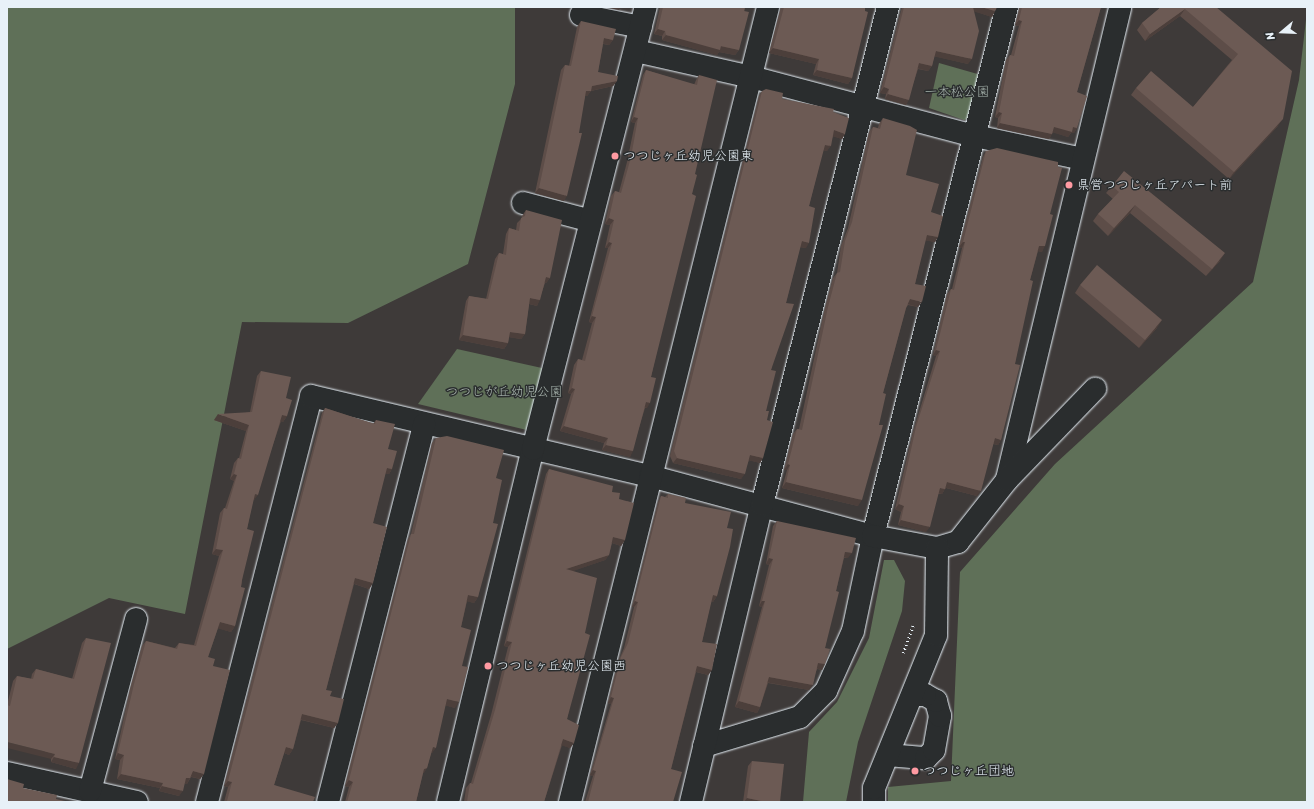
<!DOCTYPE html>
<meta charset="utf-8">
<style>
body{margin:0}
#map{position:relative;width:1314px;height:809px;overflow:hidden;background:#3e3a39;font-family:Sriracha,"Klee One",sans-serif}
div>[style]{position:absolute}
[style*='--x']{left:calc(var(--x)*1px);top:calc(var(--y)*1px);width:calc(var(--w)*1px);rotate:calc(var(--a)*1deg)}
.green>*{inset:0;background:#5f7058}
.path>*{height:2.5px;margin-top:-1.25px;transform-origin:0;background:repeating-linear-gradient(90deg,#e8f1f8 0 1px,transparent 0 4px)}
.roads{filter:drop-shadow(0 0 1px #e8f1f8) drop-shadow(0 0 1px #e8f1f8)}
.minor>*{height:22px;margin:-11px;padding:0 11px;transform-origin:11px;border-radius:11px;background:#2a2d2e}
.tertiary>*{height:22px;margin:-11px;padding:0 11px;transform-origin:11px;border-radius:11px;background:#2a2d2e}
.wall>*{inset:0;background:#5d4d48}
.shaded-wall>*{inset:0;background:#4c3f3b}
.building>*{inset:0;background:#6c5a54}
.dots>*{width:11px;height:11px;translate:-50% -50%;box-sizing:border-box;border:2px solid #2a2d2e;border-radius:50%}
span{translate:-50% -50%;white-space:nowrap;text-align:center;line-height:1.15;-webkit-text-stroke:3px #2a2d2e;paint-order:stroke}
.park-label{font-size:13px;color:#aab7b0}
.poi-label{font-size:13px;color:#e8f1f8}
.left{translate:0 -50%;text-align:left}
.frame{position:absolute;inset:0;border:8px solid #e8f1f8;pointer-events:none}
.north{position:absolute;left:1262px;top:12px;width:40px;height:40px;-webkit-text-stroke:3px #2a2d2e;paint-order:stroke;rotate:251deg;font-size:11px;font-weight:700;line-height:16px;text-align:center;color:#e8f1f8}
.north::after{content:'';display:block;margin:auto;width:14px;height:18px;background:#e8f1f8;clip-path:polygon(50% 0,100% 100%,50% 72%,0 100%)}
</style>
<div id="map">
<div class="green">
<div style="clip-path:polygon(7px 7px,515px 7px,515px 84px,468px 264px,348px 323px,242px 322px,185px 614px,109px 598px,7px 649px)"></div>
<div style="clip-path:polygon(1307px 11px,1307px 802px,888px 802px,888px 787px,951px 781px,960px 572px,1055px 464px,1253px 282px,1299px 80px)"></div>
<div style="clip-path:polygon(939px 63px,988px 77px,979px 114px,964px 120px,929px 108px)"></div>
<div style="clip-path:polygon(457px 349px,551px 370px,535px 432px,418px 404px)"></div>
<div style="clip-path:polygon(884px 560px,894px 560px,905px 581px,902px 611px,858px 742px,846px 802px,803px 802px,809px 732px,837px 702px,869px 638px)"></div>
</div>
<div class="path">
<div style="--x:903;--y:653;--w:30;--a:-70"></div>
</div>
<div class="roads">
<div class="minor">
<div style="--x:581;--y:15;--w:61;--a:11.3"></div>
<div style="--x:636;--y:51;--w:118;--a:12.7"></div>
<div style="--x:751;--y:77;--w:232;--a:14.8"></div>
<div style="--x:975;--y:136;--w:109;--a:12.1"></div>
<div style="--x:523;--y:203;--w:70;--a:14.8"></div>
<div style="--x:1007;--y:479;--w:485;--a:-76.5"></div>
<div style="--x:704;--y:746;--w:100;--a:-16.8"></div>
<div style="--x:800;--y:717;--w:37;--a:-45"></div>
<div style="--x:826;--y:691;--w:66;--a:-65.8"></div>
<div style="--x:853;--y:631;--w:97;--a:-78.1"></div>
<div style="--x:873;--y:536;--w:546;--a:-75.79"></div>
<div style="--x:888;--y:755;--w:38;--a:5"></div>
<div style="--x:926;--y:758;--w:11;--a:-45"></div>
<div style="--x:934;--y:750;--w:35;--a:-80"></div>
<div style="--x:940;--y:716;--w:16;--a:-105"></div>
<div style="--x:936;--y:701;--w:13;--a:-151"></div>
<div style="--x:925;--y:695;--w:12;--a:180"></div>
<div style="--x:7;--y:773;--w:133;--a:12.6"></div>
<div style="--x:90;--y:791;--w:178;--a:-75"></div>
<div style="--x:207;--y:802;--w:419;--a:-75.6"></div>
<div style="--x:311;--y:396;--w:348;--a:13.3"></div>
<div style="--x:650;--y:476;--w:231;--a:15.1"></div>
<div style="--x:873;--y:536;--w:65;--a:10.6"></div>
<div style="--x:937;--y:548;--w:22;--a:-16"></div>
<div style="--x:958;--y:542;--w:79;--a:-51.7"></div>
<div style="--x:1007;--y:480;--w:127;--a:-46"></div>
<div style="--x:328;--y:802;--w:390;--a:-75.7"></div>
<div style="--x:448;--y:802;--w:363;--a:-76.5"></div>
<div style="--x:533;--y:449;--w:456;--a:-75.7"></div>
<div style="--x:570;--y:802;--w:819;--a:-76.01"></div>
<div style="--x:691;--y:802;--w:305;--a:-76.6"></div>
<div style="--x:762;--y:505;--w:514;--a:-75.8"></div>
</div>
<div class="tertiary">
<div style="--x:874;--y:802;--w:14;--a:-90"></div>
<div style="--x:874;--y:788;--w:165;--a:-67.9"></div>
<div style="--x:936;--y:635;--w:87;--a:-89.3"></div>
</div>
</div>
<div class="wall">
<div style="clip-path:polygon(660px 7px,745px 7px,739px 50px,735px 55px,719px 52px,717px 55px,662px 40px,662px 36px,654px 34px)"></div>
<div style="clip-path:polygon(781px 7px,865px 7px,852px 78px,848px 84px,813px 75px,816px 64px,769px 53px)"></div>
<div style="clip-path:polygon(902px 7px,997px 7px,992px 17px,974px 11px,968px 64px,934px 56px,932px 66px,928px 71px,918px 69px,906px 105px,885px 99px,886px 94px,880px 93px)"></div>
<div style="clip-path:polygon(1019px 7px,1101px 7px,1077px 92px,1077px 128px,1074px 133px,1071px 133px,1068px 137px,1053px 132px,1049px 139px,997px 128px,998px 118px,995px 117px,1006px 60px,1010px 55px,1011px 55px,1019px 26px,1015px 25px,1019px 10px)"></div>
<div style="clip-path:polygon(1161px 7px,1216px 7px,1278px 126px,1229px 179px,1131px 95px,1136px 88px,1193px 107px,1232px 60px,1180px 16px,1145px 41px,1137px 30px,1142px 23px)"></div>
<div style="clip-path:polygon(581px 21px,613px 40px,609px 45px,603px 44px,598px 72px,617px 81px,613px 86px,591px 91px,587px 96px,585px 96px,564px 201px,535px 193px,561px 70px,565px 65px,569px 66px,577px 27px)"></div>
<div style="clip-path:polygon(646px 70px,694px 85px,696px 80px,699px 75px,695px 174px,692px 194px,651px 377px,647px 408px,645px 408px,630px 457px,602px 450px,604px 443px,560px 431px,571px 394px,568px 393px,574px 365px,578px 359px,582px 360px,592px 323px,589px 322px,608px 248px,605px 248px,610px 225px,605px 224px,611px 196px,615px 191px,619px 192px,627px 162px,635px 123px,631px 122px,643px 75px)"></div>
<div style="clip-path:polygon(762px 91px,782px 99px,833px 112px,845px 134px,842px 139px,833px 136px,827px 151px,823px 150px,809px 206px,806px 248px,800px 247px,786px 303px,771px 370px,766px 411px,767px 420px,763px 458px,760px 463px,749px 460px,741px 479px,673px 463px,670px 456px,759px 96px)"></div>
<div style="clip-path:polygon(883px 118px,906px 175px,931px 212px,938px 237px,935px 242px,925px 240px,915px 284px,918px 307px,908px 305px,906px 308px,883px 393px,858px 506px,782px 488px,787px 470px,784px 470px,793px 434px,797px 429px,799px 429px,824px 312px,833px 278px,837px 273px,841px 246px,848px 228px,869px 132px,873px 127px,878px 128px,879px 124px)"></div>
<div style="clip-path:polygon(986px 151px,1050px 214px,1042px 252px,1038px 251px,1030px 280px,1001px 440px,998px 445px,993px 444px,977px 496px,946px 488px,945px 489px,942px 494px,938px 494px,926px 532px,898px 525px,901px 512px,895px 509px,913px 432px,936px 356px,933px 355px,947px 294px,951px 289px,952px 289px,962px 248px,959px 247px,983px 157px)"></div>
<div style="clip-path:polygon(1112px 186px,1220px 261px,1206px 276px,1130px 213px,1108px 236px,1093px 221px,1098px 214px,1113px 199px,1106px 193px)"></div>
<div style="clip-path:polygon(526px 210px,550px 278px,546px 283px,545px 283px,537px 306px,529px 304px,525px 334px,521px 339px,509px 337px,508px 343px,504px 349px,459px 340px,466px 301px,469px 296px,486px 299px,495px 259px,499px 253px,503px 254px,506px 234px,509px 228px,516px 230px,517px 223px,522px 218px,522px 216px)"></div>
<div style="clip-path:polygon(1080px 285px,1157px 328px,1139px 348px,1075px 293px)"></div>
<div style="clip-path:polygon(261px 371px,286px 398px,287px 416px,283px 422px,281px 421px,254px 500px,253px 500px,247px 529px,242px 580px,235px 626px,231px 632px,218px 628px,208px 657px,213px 666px,204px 774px,200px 779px,191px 777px,187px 784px,184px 783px,179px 796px,159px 791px,160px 788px,117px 779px,120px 760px,115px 759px,130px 689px,142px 646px,146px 641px,175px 648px,179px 643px,194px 645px,219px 556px,212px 554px,220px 513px,224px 508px,225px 508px,234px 481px,230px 479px,234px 463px,238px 458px,239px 458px,246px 431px,214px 420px,250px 412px,257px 376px)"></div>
<div style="clip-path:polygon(325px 408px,373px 424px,376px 420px,388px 449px,392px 469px,389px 474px,385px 473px,373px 523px,373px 583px,369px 589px,354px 584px,326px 690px,330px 696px,338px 723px,334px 728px,301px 720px,293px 749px,289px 755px,284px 753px,274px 785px,313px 802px,224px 802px,228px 787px,224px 786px,322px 413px)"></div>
<div style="clip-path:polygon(436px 438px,496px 478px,493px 523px,478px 597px,474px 603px,467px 601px,461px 627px,462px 666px,455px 708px,445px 705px,432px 753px,431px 753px,427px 768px,423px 773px,416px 802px,345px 802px,349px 787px,345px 786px,408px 539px,411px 534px,432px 443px)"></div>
<div style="clip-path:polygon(549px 469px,612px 492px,619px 499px,625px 540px,621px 546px,612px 543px,609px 555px,605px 560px,572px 571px,585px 633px,567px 719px,574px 743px,570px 748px,562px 745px,544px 802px,464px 802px,466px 788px,470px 783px,471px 783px,491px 715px,508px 647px,504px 646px,546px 474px)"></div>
<div style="clip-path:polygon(668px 494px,685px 503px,727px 528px,717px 596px,713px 602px,711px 601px,702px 642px,712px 670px,708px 675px,696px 672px,671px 769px,673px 802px,585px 802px,593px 776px,590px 775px,611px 704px,608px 703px,618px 662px,624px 648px,634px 607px,632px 607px,658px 502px,661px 496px,665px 497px)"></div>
<div style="clip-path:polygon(777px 521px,848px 558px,844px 558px,836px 591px,825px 648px,822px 670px,817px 669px,809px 690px,768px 683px,760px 707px,757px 713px,735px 707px,762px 607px,759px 606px,769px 565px,766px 564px,773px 526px)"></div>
<div style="clip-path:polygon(86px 638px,76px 769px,51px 762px,51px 759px,7px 705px,13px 681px,17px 676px,31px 679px,32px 674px,36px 669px,72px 679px,82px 643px)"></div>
<div style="clip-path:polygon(752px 761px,780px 802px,743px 802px,748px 766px)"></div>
</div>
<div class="shaded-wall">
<div style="clip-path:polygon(605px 7px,621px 7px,619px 10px)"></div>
<div style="clip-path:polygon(971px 7px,981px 7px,995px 11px,992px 17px,969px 10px)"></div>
<div style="clip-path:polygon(1185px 9px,1180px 16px,1145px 41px,1150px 34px)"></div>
<div style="clip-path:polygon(1019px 20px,1022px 21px,1019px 26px,1015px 25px)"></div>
<div style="clip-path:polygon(658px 29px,665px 31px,662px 36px,654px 34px)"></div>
<div style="clip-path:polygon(666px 35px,739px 50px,735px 55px,719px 52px,717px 55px,662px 40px)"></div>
<div style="clip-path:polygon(604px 38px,613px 40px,609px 45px,601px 43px)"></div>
<div style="clip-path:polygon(773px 48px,819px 59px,816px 64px,769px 53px)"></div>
<div style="clip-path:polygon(936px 51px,972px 59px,968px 64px,932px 56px)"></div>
<div style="clip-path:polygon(919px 63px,932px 66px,928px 71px,916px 68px)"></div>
<div style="clip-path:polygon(817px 70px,852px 78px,848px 84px,813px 75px)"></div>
<div style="clip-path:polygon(617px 81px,613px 86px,590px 91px,591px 91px,587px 96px,582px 96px,586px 91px,592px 86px)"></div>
<div style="clip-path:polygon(884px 87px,889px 89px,886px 94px,880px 93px)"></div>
<div style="clip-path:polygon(888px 94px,909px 100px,906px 105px,885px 99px)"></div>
<div style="clip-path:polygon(999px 112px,1002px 113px,998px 118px,995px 117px)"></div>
<div style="clip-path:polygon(634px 117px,638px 118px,635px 123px,631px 122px)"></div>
<div style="clip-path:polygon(1283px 119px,1278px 126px,1229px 179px,1234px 172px)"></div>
<div style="clip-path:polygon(1000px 123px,1052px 134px,1049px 139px,997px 128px)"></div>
<div style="clip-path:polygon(1054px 127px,1073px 127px,1077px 128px,1074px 133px,1071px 133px,1068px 137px,1051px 132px)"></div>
<div style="clip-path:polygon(834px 130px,845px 134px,842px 139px,831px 136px)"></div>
<div style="clip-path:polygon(825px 145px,831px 146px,827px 151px,821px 150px)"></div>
<div style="clip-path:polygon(539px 188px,567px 196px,564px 201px,535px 193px)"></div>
<div style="clip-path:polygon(1135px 205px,1130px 213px,1108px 236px,1114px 228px)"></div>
<div style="clip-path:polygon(609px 218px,614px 220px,610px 225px,605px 224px)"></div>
<div style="clip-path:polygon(927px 235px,938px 237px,935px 242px,923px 240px)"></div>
<div style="clip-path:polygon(802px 241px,809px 243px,806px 248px,798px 247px)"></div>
<div style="clip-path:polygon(609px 242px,612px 243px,608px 248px,605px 248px)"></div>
<div style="clip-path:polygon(963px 242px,965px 242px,962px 248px,959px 247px)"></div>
<div style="clip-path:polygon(1039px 246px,1045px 246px,1042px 252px,1035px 251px)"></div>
<div style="clip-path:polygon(1225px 253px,1220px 261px,1206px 276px,1212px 269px)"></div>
<div style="clip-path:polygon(546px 277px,550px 278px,546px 283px,542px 282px)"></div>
<div style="clip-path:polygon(530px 298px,540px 300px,537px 306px,526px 303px)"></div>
<div style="clip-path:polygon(910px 299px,922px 302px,918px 307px,907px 304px)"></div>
<div style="clip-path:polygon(592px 316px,596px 317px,592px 323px,589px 322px)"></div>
<div style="clip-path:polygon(1162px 320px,1157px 328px,1139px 348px,1145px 340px)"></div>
<div style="clip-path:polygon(510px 332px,525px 334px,521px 339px,507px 337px)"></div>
<div style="clip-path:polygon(463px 335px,508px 343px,504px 349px,459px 340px)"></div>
<div style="clip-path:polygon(936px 350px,940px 351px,936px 356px,933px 355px)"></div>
<div style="clip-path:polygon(572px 388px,575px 389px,571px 394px,568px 393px)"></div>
<div style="clip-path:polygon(646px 402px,650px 403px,647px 408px,642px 407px)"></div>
<div style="clip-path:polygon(218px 414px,249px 425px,246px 431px,214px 420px)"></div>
<div style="clip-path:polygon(282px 415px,287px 416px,283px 422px,279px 421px)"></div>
<div style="clip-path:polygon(564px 426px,608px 438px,604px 443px,560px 431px)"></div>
<div style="clip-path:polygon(995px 438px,1001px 440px,998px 445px,991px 443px)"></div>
<div style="clip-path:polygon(606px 445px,633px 451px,630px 457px,602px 450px)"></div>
<div style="clip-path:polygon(750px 455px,763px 458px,760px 463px,747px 460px)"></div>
<div style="clip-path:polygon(677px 458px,745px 474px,741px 479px,673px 463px)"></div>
<div style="clip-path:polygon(788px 464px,790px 465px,787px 470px,784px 470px)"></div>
<div style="clip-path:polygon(387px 468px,392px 469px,389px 474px,383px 473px)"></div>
<div style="clip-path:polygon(234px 474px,237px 475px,234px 481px,230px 479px)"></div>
<div style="clip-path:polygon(786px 482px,862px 500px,858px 506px,782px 488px)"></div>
<div style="clip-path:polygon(947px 482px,981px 491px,977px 496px,943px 487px)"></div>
<div style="clip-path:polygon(940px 488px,945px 489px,942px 494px,936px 493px)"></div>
<div style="clip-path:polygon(255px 494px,258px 495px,254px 500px,251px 499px)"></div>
<div style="clip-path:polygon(899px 504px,904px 506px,901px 512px,895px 509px)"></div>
<div style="clip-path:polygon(901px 520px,930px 527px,926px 532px,898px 525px)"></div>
<div style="clip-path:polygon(613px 537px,625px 540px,621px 546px,609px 542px)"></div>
<div style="clip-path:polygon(216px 549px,223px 550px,219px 556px,212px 554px)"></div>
<div style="clip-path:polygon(845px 552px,852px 553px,848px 558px,841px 557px)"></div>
<div style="clip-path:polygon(609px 555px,605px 560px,562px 575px,566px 569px)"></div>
<div style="clip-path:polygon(769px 558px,773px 559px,769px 565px,766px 564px)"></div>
<div style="clip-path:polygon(355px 578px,373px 583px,369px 589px,352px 583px)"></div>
<div style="clip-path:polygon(468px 595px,478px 597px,474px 603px,465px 601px)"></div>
<div style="clip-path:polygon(713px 595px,717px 596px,713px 602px,709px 601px)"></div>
<div style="clip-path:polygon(635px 601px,638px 602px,634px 607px,632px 607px)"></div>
<div style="clip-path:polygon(762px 601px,765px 601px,762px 607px,759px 606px)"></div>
<div style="clip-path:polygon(220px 622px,235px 626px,231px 632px,216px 628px)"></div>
<div style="clip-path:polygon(507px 641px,512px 642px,508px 647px,504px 646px)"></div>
<div style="clip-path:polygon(818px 663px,825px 664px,822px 670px,815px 668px)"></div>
<div style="clip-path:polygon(697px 666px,712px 670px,708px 675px,693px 671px)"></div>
<div style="clip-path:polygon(769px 677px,813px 685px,809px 690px,765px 682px)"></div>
<div style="clip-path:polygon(611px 697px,614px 698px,611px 704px,608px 703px)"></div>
<div style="clip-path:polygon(447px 699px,459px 702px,455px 708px,443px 705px)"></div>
<div style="clip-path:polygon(739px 701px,760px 707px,757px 713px,735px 707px)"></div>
<div style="clip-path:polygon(302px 714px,338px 723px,334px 728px,299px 719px)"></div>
<div style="clip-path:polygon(563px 739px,574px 743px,570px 748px,560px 745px)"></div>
<div style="clip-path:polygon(7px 742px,55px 754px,51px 759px,7px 748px)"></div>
<div style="clip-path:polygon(286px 747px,293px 749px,289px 755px,282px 752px)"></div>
<div style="clip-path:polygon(433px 747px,436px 748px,432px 753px,429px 753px)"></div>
<div style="clip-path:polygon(118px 753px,124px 755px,120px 760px,115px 759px)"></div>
<div style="clip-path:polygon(54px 757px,79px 763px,76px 769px,51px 762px)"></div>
<div style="clip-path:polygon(427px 768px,424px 773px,420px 774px,424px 769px)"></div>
<div style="clip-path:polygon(593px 770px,596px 771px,593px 776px,590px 775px)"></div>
<div style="clip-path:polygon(193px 771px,204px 774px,200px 779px,189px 776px)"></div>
<div style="clip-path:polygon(121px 774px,163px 783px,160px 788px,117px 779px)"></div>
<div style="clip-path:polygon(186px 778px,190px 778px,187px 784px,182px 783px)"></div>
<div style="clip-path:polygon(349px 780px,353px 782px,349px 787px,345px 786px)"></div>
<div style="clip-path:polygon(228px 781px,232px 782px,228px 787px,224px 786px)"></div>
<div style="clip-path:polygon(162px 786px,183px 791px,179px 796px,159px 791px)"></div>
<div style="clip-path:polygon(747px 798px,766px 802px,744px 802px)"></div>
</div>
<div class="building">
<div style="clip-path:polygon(663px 7px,745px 7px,744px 11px,749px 12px,739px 50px,721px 46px,720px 50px,666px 35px,665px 31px,658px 29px)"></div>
<div style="clip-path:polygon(784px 7px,865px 7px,865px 11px,868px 12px,852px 78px,817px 70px,819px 59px,773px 48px)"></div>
<div style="clip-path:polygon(904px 7px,973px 7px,979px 31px,972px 59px,936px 51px,932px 66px,919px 63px,909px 100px,888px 94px,889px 89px,884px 87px)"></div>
<div style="clip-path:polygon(981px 7px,997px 7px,995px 11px)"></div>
<div style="clip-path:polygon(1022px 7px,1101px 7px,1077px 92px,1087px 96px,1077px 128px,1073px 127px,1072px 132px,1054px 127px,1052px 134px,1000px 123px,1002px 113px,999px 112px,1010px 55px,1014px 56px,1022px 21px,1019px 20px)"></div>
<div style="clip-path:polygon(1161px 7px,1216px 7px,1292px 71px,1283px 119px,1234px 172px,1136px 88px,1151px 71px,1193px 107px,1238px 54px,1185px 9px,1150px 34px,1142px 23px)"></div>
<div style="clip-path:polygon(581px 21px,616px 29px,613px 40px,604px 38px,598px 72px,618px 76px,617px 81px,592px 86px,591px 91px,586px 91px,579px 133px,582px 133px,567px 196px,539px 188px,565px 65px,571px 66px)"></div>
<div style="clip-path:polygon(646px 70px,697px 85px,699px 75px,717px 80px,695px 174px,697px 175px,692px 194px,696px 196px,651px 377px,656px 378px,650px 403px,646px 402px,633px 451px,606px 445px,608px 438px,564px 426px,575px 389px,572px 388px,578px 359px,585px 361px,596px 317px,592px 316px,612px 243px,609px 242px,614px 220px,609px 218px,615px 191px,621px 193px,631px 157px,638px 118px,634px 117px)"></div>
<div style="clip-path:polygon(766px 89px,783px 93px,782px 99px,834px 109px,833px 112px,849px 118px,845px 134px,834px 130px,831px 146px,825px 145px,809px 206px,815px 208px,809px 243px,802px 241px,786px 303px,794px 304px,771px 370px,776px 371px,766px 411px,769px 411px,767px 420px,773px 422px,763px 458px,750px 455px,745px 474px,677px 458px,674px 451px,762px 91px)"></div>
<div style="clip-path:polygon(883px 118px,910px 126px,917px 130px,906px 175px,939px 184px,931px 212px,943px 216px,938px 237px,927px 235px,915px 284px,926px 286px,922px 302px,910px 299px,906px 308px,883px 393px,886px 394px,879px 425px,883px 425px,862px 500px,786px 482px,790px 465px,788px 464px,797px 429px,802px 430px,828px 307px,837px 273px,840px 272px,845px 241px,852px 222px,873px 127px,880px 129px)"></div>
<div style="clip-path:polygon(997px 148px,1058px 162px,1058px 167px,1062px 168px,1050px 214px,1053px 215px,1045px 246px,1039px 246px,1030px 280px,1033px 281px,1015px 364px,1020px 365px,1001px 440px,995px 438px,981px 491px,947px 482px,945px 489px,940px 488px,930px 527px,901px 520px,904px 506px,899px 504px,916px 427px,940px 351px,936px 350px,951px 289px,954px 290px,965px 242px,963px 242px,986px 151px)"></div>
<div style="clip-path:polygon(1124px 171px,1225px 253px,1212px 269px,1135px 205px,1114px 228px,1098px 214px,1119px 192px,1112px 186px)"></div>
<div style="clip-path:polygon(526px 210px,562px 220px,550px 278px,546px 277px,540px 300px,530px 298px,525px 334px,510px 332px,508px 343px,463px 335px,469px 296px,488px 299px,499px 253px,506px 255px,509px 228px,519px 231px,521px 218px,525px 216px)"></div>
<div style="clip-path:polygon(1097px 265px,1162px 320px,1145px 340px,1080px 285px)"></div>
<div style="clip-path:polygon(261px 371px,291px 377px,286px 398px,292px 400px,287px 416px,282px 415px,258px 495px,255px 494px,247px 529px,254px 531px,242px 580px,241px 587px,245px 588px,235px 626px,220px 622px,208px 657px,215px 659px,213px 666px,230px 670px,204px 774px,193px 771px,190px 778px,186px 778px,183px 791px,162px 786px,163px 783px,121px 774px,124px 755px,118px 753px,134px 684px,146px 641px,177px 649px,179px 643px,196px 646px,223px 550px,216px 549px,224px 508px,227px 509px,237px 475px,234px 474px,238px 458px,241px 459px,249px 425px,218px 414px,252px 412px)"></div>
<div style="clip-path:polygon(325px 408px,375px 424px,376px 420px,395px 424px,388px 449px,397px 451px,392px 469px,387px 468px,373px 523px,387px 527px,373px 583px,355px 578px,326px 690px,332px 691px,330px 696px,344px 699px,338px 723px,302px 714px,293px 749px,286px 747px,274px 785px,315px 797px,313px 802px,232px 802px,227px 801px,232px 782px,228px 781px)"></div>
<div style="clip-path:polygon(447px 436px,504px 450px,496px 478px,502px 480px,493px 523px,498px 524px,478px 597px,468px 595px,461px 627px,471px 630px,462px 666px,468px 667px,459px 702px,447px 699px,436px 748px,433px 747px,427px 768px,424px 769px,416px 802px,347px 802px,353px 782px,349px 780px,411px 534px,414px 534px,436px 438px)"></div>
<div style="clip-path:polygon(549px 469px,613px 486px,612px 492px,620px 493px,619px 499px,634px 503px,625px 540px,613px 537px,609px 555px,566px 569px,597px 578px,585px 633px,590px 635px,567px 719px,579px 725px,574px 743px,563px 739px,544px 802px,467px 802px,470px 783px,473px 784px,495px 710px,512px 642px,507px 641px)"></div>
<div style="clip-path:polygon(668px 494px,686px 498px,685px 503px,731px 512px,727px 528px,733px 529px,730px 547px,717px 596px,713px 595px,702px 642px,717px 644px,712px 670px,697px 666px,671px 769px,682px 772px,673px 802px,588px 802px,596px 771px,593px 770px,614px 698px,611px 697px,621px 657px,628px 643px,638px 602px,635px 601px,661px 496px,668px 498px)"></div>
<div style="clip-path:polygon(777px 521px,856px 538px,852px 553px,845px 552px,836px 591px,839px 592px,825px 648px,830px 649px,825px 664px,818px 663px,813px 685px,769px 677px,760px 707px,739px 701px,765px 601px,762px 601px,773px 559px,769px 558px)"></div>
<div style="clip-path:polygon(86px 638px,111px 643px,79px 763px,54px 757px,55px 754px,7px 742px,7px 705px,10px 706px,17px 676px,33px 679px,36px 669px,74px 679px)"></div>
<div style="clip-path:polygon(752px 761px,784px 764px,780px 802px,766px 802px,747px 798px)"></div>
<div style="clip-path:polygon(7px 779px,24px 784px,23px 788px,57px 795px,56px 799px,70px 802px,7px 802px)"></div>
</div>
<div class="dots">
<div style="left:615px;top:156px;background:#ff9aa2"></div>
<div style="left:1069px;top:185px;background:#ff9aa2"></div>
<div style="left:488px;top:666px;background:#ff9aa2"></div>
<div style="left:915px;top:771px;background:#ff9aa2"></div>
</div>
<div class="park-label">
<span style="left:957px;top:92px">一本松公園</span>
<span style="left:504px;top:392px">つつじが丘幼児公園</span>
</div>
<div class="poi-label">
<span class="left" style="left:623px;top:156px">つつじヶ丘幼児公園東</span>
<span class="left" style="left:1077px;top:185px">県営つつじヶ丘アパート前</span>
<span class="left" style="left:496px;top:666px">つつじヶ丘幼児公園西</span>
<span class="left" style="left:923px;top:771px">つつじヶ丘団地</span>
</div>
<div class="frame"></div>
<div class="north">N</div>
</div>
